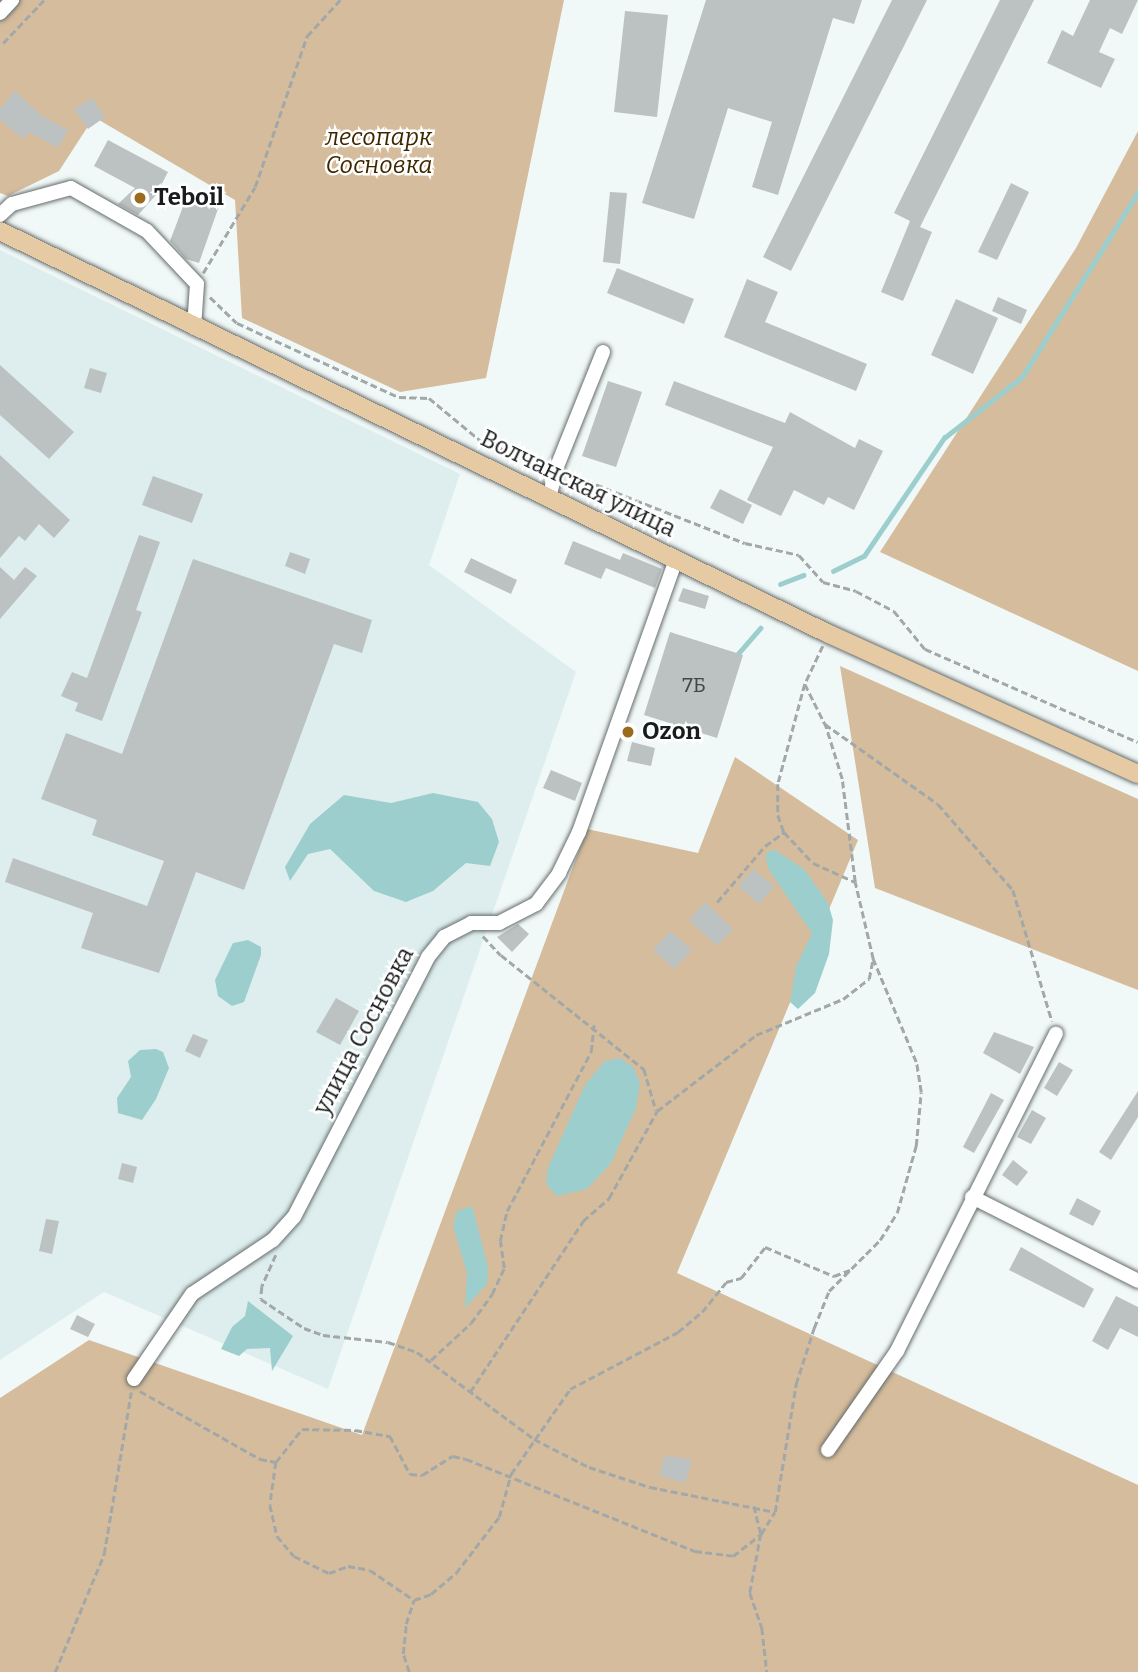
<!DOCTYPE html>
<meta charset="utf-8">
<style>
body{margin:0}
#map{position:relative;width:1138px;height:1672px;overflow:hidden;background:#f1f8f8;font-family:Bitter,serif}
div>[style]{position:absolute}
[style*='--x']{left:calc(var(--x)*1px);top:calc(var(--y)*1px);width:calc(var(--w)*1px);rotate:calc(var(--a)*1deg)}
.built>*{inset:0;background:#deeeee}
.forest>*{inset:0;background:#d5bc9c}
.water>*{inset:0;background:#9ccece}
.stream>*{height:4.5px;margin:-2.25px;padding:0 2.25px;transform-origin:2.25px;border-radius:2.25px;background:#9ccece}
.building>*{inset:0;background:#bbc2c1}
.path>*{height:2.5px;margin-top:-1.25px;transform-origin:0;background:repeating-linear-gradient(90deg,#a2a8a8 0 7px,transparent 0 10.5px)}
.roads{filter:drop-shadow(0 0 2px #666d6c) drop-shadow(0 0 2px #666d6c)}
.minor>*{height:14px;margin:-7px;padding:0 7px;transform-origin:7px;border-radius:7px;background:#fff}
.major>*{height:18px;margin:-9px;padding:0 9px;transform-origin:9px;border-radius:9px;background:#e5caa4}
.dots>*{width:19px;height:19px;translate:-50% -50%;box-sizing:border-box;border:4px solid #fff;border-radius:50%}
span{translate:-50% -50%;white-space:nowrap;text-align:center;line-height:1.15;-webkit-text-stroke:5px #fff;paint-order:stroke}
.number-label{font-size:21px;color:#424645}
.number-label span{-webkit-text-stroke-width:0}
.park-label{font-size:24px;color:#3f2700;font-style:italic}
.poi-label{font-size:24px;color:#191c1c;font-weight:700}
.left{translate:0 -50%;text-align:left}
.street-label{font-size:24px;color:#191c1c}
</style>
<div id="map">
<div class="built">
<div style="clip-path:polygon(0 250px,460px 474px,429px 565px,576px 672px,328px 1389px,104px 1292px,0 1360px)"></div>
</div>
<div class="forest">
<div style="clip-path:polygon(0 0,564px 0,486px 378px,400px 392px,242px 318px,235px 200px,94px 117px,59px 171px,8px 196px,0 193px)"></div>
<div style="clip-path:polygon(1138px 131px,1138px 671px,880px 552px,1076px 248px)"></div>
<div style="clip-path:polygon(840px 666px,1138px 799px,1138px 990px,875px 888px)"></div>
<div style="clip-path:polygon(735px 757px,858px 840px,677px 1273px,1138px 1485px,1138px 1672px,0 1672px,0 1398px,89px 1340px,362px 1435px,587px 829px,698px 853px)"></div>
</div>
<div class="water">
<div style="clip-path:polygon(433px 793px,478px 802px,492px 819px,499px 842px,490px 866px,466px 863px,433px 891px,406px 902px,374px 891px,330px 849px,308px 854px,290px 881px,285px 867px,310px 824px,344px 795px,391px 803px)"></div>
<div style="clip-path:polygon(773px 849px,804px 869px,828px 903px,833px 920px,829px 954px,815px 993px,798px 1009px,790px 1002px,796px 967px,812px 933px,769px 870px,765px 856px)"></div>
<div style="clip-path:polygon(248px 940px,261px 947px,261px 955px,244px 1002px,232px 1006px,218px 996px,215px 980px,233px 943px)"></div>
<div style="clip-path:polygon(156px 1049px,163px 1052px,169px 1068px,156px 1099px,142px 1120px,118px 1113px,117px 1098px,131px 1077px,128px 1061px,140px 1050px)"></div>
<div style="clip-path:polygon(620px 1058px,633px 1067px,640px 1083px,636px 1108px,611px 1163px,587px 1189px,557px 1196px,546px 1184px,548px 1168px,585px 1085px,605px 1061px)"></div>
<div style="clip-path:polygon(472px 1206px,488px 1267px,487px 1284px,465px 1308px,467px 1273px,453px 1226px,457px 1211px)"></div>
<div style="clip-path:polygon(248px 1301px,293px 1336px,272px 1371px,270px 1348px,247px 1349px,239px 1356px,221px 1349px,232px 1327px,245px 1316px)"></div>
</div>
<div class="stream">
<div style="--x:833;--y:571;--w:34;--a:-26"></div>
<div style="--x:864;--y:556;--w:143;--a:-55.9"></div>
<div style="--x:944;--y:438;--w:99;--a:-38"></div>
<div style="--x:1022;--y:377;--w:218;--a:-57.9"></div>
<div style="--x:780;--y:584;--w:25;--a:-21"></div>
<div style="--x:736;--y:656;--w:37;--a:-49"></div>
</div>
<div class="building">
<div style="clip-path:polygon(706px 0,862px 0,854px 24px,833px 18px,778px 195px,752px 187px,772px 122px,728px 108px,694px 219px,642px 203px)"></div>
<div style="clip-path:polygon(892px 0,927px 0,791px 271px,763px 257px)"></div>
<div style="clip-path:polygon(1000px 0,1034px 0,920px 227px,932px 232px,903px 301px,881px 292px,910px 221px,894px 213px)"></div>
<div style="clip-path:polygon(1090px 0,1138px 0,1122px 34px,1110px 28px,1099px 52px,1115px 59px,1101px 88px,1047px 63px,1062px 30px,1073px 36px)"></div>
<div style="clip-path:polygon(625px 11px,668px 15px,657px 117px,614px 112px)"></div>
<div style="clip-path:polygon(15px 91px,42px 116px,68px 130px,58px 148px,29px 132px,23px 139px,0 120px,0 109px)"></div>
<div style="clip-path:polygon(92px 98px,105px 117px,88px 129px,74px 109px)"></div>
<div style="clip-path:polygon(108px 140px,168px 172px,156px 195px,138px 215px,118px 204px,135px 188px,94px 166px)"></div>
<div style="clip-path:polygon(1011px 183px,1029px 192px,997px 260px,978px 252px)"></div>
<div style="clip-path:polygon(610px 192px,627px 193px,620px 264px,603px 262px)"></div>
<div style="clip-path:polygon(187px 196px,219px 206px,199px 263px,186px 259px,170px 241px)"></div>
<div style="clip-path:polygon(617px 268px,694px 299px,684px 324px,607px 293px)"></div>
<div style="clip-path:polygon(747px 279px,778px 292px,765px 322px,867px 364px,856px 391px,724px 337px)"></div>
<div style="clip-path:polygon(998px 297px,1027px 310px,1021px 324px,992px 311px)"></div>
<div style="clip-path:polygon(956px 299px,998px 318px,973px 374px,931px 355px)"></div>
<div style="clip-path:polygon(0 365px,74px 432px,49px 459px,0 415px)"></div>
<div style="clip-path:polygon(90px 368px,107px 373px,101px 393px,84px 388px)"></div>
<div style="clip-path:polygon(608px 381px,642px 392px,616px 467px,582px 456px)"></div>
<div style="clip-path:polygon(674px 381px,785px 423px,790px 412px,855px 448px,859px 439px,883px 451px,854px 510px,828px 497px,824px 505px,794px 490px,781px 516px,747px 500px,773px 447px,665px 405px)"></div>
<div style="clip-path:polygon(0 455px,70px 520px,54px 538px,39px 524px,25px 541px,19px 536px,0 558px)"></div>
<div style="clip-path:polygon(153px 476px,203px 494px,192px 523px,142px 505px)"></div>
<div style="clip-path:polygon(720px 489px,752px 505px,743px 524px,710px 508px)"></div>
<div style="clip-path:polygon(139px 535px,160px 542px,136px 610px,142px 612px,102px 721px,75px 711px,78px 703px,61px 696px,72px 672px,87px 678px)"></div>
<div style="clip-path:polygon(573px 541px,620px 560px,623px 553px,662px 569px,655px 588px,606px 568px,601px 579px,564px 564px)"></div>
<div style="clip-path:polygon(290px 552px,310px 559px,305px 574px,285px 566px)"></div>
<div style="clip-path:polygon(471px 558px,517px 580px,511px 594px,464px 572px)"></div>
<div style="clip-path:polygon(193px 559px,372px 620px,362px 653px,334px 644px,244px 890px,196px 872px,159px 973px,81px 948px,93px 913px,5px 882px,13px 858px,147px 906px,164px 861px,92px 835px,97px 820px,41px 799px,66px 733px,122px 754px)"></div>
<div style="clip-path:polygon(0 567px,14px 580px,25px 567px,37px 576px,0 619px)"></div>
<div style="clip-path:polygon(683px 588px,709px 596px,705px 609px,678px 601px)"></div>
<div style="clip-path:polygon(670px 632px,743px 655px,717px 738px,644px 715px)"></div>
<div style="clip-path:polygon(632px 742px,655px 748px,651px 766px,627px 761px)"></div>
<div style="clip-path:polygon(551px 770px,582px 783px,575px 801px,543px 788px)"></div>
<div style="clip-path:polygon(753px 869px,774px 886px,759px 904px,738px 886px)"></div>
<div style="clip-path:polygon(705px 902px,733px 929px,717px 946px,689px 920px)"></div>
<div style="clip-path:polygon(518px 924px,529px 934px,512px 952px,497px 937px)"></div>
<div style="clip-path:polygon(670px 931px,692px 950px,674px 969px,653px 950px)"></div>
<div style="clip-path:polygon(336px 998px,359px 1011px,340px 1045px,316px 1032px)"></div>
<div style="clip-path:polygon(994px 1032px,1034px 1047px,1020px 1074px,983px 1053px)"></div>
<div style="clip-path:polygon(193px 1034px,208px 1040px,200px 1058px,185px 1051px)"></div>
<div style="clip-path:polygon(1059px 1062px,1073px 1070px,1057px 1096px,1044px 1088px)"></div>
<div style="clip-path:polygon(1138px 1091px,1138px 1117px,1111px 1160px,1099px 1152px)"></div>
<div style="clip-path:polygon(991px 1093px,1004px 1100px,974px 1153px,963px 1147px)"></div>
<div style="clip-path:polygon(1032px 1110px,1046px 1118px,1031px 1144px,1017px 1137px)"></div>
<div style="clip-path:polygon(1013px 1160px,1028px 1172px,1017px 1186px,1002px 1175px)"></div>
<div style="clip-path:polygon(122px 1163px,137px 1167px,133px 1183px,118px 1179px)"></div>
<div style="clip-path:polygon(1077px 1198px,1101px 1211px,1093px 1226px,1069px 1214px)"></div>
<div style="clip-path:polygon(46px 1219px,59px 1221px,52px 1254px,39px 1251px)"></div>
<div style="clip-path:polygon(1021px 1247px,1094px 1289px,1084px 1308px,1009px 1270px)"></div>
<div style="clip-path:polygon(1116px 1296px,1138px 1307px,1138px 1337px,1120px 1328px,1108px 1350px,1092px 1341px)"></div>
<div style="clip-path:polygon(77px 1315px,95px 1324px,88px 1337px,70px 1329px)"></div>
<div style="clip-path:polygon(665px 1456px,692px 1459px,685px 1483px,659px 1475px)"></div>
</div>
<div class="path">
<div style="--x:3;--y:43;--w:59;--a:-46.4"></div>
<div style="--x:203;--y:273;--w:100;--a:-58.8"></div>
<div style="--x:255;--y:187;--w:160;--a:-71"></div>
<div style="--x:307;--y:36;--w:49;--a:-47.5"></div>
<div style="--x:210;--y:297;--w:37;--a:44"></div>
<div style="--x:237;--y:323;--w:178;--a:24.6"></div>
<div style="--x:399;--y:397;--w:30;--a:2"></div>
<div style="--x:429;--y:398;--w:67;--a:39.6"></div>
<div style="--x:481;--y:441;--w:68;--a:20.6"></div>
<div style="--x:567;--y:473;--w:191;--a:21.5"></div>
<div style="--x:745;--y:543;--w:55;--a:12.5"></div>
<div style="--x:799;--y:555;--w:36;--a:48"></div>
<div style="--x:823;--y:582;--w:34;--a:15"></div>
<div style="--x:856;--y:591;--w:43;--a:27.8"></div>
<div style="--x:894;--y:611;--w:49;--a:50.8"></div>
<div style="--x:925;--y:649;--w:232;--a:23.6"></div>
<div style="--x:823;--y:646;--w:42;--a:115.3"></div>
<div style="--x:805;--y:684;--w:45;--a:63.4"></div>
<div style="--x:825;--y:724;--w:138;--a:35.3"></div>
<div style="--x:938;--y:804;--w:114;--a:48.9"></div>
<div style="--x:1013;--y:890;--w:137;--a:73.4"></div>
<div style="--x:805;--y:684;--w:104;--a:105.1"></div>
<div style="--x:778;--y:784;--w:31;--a:90"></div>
<div style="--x:778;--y:815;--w:18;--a:71"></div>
<div style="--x:784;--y:832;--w:42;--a:46.9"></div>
<div style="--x:813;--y:863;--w:46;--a:24.3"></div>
<div style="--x:717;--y:902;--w:74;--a:-49.4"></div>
<div style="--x:765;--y:846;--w:24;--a:-36"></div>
<div style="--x:483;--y:936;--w:26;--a:47"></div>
<div style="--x:501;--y:955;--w:183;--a:38.6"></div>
<div style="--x:644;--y:1069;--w:43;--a:73.7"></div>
<div style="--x:276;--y:1255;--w:35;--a:114"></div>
<div style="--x:262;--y:1287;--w:12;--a:95"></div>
<div style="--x:261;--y:1299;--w:52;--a:34"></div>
<div style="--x:304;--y:1328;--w:20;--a:20"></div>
<div style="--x:323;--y:1335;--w:65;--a:6.1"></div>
<div style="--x:388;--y:1342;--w:31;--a:19"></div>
<div style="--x:417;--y:1352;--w:146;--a:36.6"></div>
<div style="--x:534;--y:1439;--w:62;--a:27"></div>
<div style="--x:589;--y:1467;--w:64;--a:18.2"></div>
<div style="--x:650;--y:1487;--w:127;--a:11.3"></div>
<div style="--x:431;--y:1360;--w:54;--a:-42.8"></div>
<div style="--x:471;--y:1323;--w:36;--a:-54"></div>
<div style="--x:492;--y:1294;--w:29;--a:-65"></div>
<div style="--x:504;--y:1268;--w:27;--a:-98"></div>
<div style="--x:500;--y:1241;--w:31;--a:-77"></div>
<div style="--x:507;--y:1211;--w:180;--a:-62.2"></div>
<div style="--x:591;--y:1052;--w:27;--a:-84"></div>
<div style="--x:140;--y:1391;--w:138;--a:29.5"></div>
<div style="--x:260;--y:1459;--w:16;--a:11"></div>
<div style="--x:276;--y:1462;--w:42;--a:-51.8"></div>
<div style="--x:302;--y:1429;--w:53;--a:1.1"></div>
<div style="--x:355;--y:1430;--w:36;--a:10"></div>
<div style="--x:390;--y:1436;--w:43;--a:62.2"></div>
<div style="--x:410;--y:1474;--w:12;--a:5"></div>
<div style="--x:422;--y:1475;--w:36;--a:-32"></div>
<div style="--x:453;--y:1456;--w:13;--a:13"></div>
<div style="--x:466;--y:1459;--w:247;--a:21.9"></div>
<div style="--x:695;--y:1551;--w:38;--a:7"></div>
<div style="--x:733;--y:1556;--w:36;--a:-38"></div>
<div style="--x:761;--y:1534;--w:26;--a:-58"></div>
<div style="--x:775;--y:1512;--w:130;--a:-80.7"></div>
<div style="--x:796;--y:1384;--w:59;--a:-72.2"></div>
<div style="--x:814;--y:1328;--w:40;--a:-68"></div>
<div style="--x:829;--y:1291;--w:72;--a:-45"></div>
<div style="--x:880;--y:1240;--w:32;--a:-58"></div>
<div style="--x:897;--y:1213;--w:70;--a:-74.2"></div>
<div style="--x:916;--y:1146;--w:54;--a:-84.7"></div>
<div style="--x:921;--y:1092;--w:30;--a:-99"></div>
<div style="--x:916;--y:1062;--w:112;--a:-112.7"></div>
<div style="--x:873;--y:959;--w:79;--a:-103.2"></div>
<div style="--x:855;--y:882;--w:104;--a:-97.2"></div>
<div style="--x:842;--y:779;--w:58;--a:-107.2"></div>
<div style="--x:470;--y:1392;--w:205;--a:-56.5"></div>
<div style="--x:583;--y:1221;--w:35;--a:-41"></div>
<div style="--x:609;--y:1198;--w:99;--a:-61.1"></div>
<div style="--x:657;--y:1111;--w:125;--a:-37.5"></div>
<div style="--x:756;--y:1035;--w:94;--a:-22.5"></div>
<div style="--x:843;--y:999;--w:33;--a:-38"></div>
<div style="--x:869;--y:979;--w:20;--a:-79"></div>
<div style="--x:276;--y:1462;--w:43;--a:97.9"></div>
<div style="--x:270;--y:1505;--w:32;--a:77"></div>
<div style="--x:277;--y:1536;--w:26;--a:50"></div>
<div style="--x:294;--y:1556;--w:39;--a:26"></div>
<div style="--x:329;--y:1573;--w:20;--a:-20"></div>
<div style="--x:348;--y:1566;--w:22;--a:10"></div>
<div style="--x:370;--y:1570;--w:53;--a:34.3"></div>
<div style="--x:754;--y:1506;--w:29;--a:76"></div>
<div style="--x:761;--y:1534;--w:60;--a:100.6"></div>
<div style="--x:750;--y:1593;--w:37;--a:71"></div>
<div style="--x:762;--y:1628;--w:44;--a:83.5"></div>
<div style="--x:55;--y:1672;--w:128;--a:-67.4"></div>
<div style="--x:104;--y:1554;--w:164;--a:-80.5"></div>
<div style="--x:409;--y:1672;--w:19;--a:-108"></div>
<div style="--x:403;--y:1654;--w:30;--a:-84"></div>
<div style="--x:406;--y:1624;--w:25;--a:-72"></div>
<div style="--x:414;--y:1600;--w:18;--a:-19"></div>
<div style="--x:431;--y:1594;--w:33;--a:-40"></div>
<div style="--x:456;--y:1573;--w:71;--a:-52.5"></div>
<div style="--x:499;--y:1517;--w:45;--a:-74.4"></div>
<div style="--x:511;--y:1474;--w:103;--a:-55.2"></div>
<div style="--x:570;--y:1389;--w:122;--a:-27.8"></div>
<div style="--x:678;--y:1332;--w:31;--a:-40"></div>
<div style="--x:702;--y:1312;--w:38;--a:-51"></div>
<div style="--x:726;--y:1282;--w:16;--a:-15"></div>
<div style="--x:741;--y:1278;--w:39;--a:-52"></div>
<div style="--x:765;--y:1247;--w:75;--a:22.8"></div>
<div style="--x:834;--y:1276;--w:17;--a:-21"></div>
</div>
<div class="roads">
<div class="minor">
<div style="--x:0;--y:13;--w:18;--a:-47"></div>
<div style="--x:0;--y:215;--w:16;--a:-43"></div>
<div style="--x:12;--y:204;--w:61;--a:-15.2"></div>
<div style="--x:71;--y:188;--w:87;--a:29.5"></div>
<div style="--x:147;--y:231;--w:73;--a:46.7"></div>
<div style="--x:197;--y:284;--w:44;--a:93.9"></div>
<div style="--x:549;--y:498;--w:30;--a:-76"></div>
<div style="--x:556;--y:469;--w:126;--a:-68.1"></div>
<div style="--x:972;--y:1197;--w:186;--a:26.8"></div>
<div style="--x:134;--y:1379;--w:103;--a:-55.7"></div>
<div style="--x:192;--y:1294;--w:97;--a:-33.7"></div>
<div style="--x:273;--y:1240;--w:31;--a:-48"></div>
<div style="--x:294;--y:1217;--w:292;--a:-62.7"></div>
<div style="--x:428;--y:957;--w:26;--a:-51"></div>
<div style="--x:444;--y:937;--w:30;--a:-27"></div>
<div style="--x:471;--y:923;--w:28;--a:0"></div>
<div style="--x:499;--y:923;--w:42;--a:-27.2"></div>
<div style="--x:536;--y:904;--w:39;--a:-53"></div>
<div style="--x:559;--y:873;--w:46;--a:-64"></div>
<div style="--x:579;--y:832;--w:290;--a:-70.4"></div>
<div style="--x:828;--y:1450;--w:121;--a:-55.1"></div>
<div style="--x:897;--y:1351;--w:355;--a:-63.4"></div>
</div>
<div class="major">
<div style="--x:0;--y:231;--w:922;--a:25.93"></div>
<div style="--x:829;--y:634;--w:339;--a:24.4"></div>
</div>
</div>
<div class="dots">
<div style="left:140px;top:198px;background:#9b6b1d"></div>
<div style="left:628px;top:732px;background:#9b6b1d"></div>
</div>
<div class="number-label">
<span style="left:694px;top:685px">7Б</span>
</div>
<div class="park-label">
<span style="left:379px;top:152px">лесопарк<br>Сосновка</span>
</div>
<div class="poi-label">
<span class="left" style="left:154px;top:198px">Teboil</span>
<span class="left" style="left:642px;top:732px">Ozon</span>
</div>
<div class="street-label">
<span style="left:578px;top:484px;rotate:26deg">Волчанская улица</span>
<span style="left:364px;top:1031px;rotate:-62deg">улица Сосновка</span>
</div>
</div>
